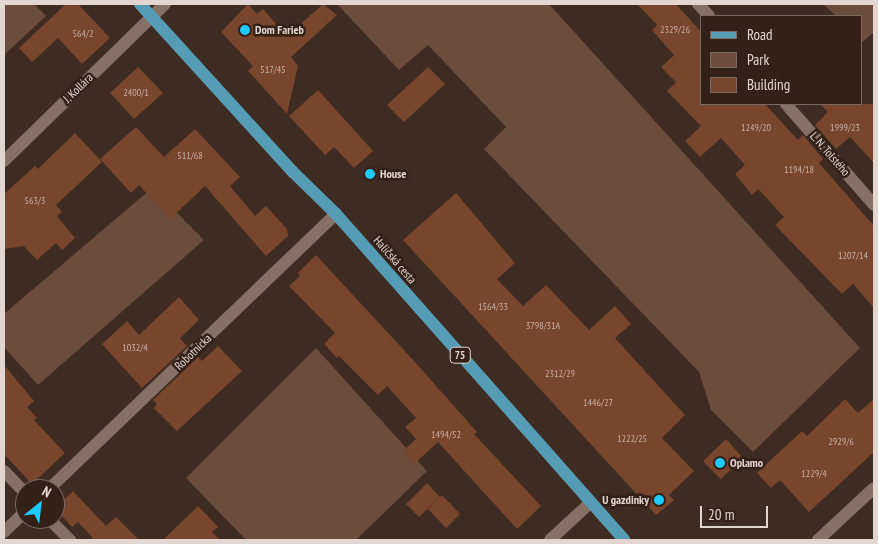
<!DOCTYPE html>
<meta charset="utf-8">
<style>
body{margin:0}
#map{position:relative;width:878px;height:544px;overflow:hidden;background:#3e2b22;font-family:"PT Sans Narrow",sans-serif}
div>[style]{position:absolute}
[style*='--x']{left:calc(var(--x)*1px);top:calc(var(--y)*1px);width:calc(var(--w)*1px);rotate:calc(var(--a)*1deg)}
.green>*{inset:0;background:#6b4c3d}
.building>*{inset:0;background:#78462c}
.minor>*{height:12px;margin:-6px;padding:0 6px;transform-origin:6px;border-radius:6px;background:#877166}
.major>*{height:12px;margin:-6px;padding:0 6px;transform-origin:6px;border-radius:6px;background:#559db4}
.dots>*{width:14px;height:14px;translate:-50% -50%;box-sizing:border-box;border:2px solid #332118;border-radius:50%}
span{translate:-50% -50%;white-space:nowrap;text-align:center;line-height:1.15;-webkit-text-stroke:5px #332118;paint-order:stroke}
.number-label{font-size:10px;color:#c8b2a8}
.number-label span{-webkit-text-stroke-width:0}
.shield-label span{padding:1px 4px;background:#332118;border:1px solid;border-radius:4px;-webkit-text-stroke-width:0}
.shield-label{font-size:11px;color:#e3d6d1;font-weight:700}
.poi-label{font-size:12px;color:#e3d6d1;font-weight:700}
.left{translate:0 -50%;text-align:left}
.right{translate:-100% -50%;text-align:right}
.street-label{font-size:12px;color:#e3d6d1}
.frame{position:absolute;inset:0;border:5px solid #e3d6d1;pointer-events:none}
.legend{position:absolute;left:700px;top:15px;width:162px;height:90px;box-sizing:border-box;background:#332118;border:1px solid #796962;margin:0;padding:6px 9px;list-style:none;font-size:15px;color:#e3d6d1}
.legend li{display:flex;align-items:center;gap:10px;height:25px}
.legend b{width:25px;border:1px solid #796962}
.north{position:absolute;left:15px;top:479px;width:50px;height:50px;box-sizing:border-box;background:#332118;border:1px solid #796962;border-radius:50%;rotate:29deg;font-size:14px;font-weight:700;line-height:20px;text-align:center;color:#e3d6d1}
.north::after{content:'';display:block;margin:auto;width:18px;height:22px;background:#1ec9fd;clip-path:polygon(50% 0,100% 100%,50% 72%,0 100%)}
.scale{position:absolute;left:700px;top:506px;width:68px;height:22px;box-sizing:border-box;border:2px solid #e3d6d1;border-top:0;padding-left:6px;font-size:15px;line-height:18px;white-space:nowrap;color:#e3d6d1;-webkit-text-stroke:4px #332118;paint-order:stroke}
</style>
<div id="map">
<div class="green">
<div style="clip-path:polygon(4px 4px,34px 4px,46px 16px,4px 55px)"></div>
<div style="clip-path:polygon(337px 4px,549px 4px,860px 348px,753px 452px,711px 410px,699px 372px,484px 149px,506px 127px,428px 45px,399px 70px)"></div>
<div style="clip-path:polygon(823px 4px,874px 4px,874px 32px,862px 42px,862px 16px,836px 16px)"></div>
<div style="clip-path:polygon(152px 188px,204px 240px,38px 385px,4px 347px,4px 314px)"></div>
<div style="clip-path:polygon(316px 348px,427px 471px,356px 540px,246px 540px,186px 478px)"></div>
</div>
<div class="building">
<div style="clip-path:polygon(66px 4px,78px 4px,110px 38px,82px 64px,58px 38px,32px 62px,19px 48px)"></div>
<div style="clip-path:polygon(248px 4px,257px 14px,263px 9px,287px 36px,323px 4px,337px 15px,291px 57px,298px 66px,287px 114px,248px 71px,253px 66px,221px 32px)"></div>
<div style="clip-path:polygon(637px 4px,676px 4px,702px 33px,702px 104px,765px 104px,798px 140px,803px 135px,823px 159px,819px 163px,874px 226px,874px 308px,853px 284px,842px 294px,775px 225px,784px 217px,758px 189px,752px 195px,735px 174px,745px 165px,721px 138px,700px 157px,685px 141px,701px 126px,667px 91px,676px 82px,661px 67px,674px 55px,652px 30px,657px 25px)"></div>
<div style="clip-path:polygon(138px 67px,163px 93px,134px 119px,110px 93px)"></div>
<div style="clip-path:polygon(428px 67px,445px 84px,404px 122px,387px 105px)"></div>
<div style="clip-path:polygon(318px 90px,373px 151px,354px 168px,334px 147px,325px 155px,289px 116px)"></div>
<div style="clip-path:polygon(820px 104px,874px 104px,874px 163px,850px 137px,836px 149px,815px 125px,828px 112px)"></div>
<div style="clip-path:polygon(136px 127px,164px 157px,195px 129px,240px 177px,230px 186px,255px 216px,266px 206px,287px 229px,288px 236px,266px 256px,205px 186px,170px 219px,139px 185px,131px 193px,100px 159px)"></div>
<div style="clip-path:polygon(75px 133px,102px 162px,56px 205px,62px 212px,57px 216px,75px 238px,62px 250px,56px 243px,37px 260px,24px 246px,4px 249px,4px 194px,35px 166px,38px 169px)"></div>
<div style="clip-path:polygon(456px 193px,515px 263px,497px 279px,523px 306px,546px 285px,589px 330px,615px 306px,631px 324px,615px 338px,685px 415px,662px 438px,694px 471px,669px 495px,674px 500px,656px 515px,403px 240px)"></div>
<div style="clip-path:polygon(316px 255px,414px 361px,477px 432px,474px 434px,541px 506px,517px 529px,438px 442px,415px 463px,403px 451px,416px 439px,405px 427px,416px 418px,387px 386px,378px 395px,339px 356px,337px 358px,324px 344px,335px 333px,289px 286px,300px 276px,298px 273px)"></div>
<div style="clip-path:polygon(179px 297px,199px 320px,180px 338px,187px 346px,142px 388px,102px 344px,127px 321px,139px 335px)"></div>
<div style="clip-path:polygon(218px 346px,242px 371px,177px 431px,154px 408px,157px 404px,153px 400px,198px 357px,202px 361px)"></div>
<div style="clip-path:polygon(4px 365px,34px 401px,27px 407px,37px 418px,34px 420px,65px 453px,32px 484px,4px 454px)"></div>
<div style="clip-path:polygon(845px 399px,858px 413px,874px 399px,874px 452px,809px 512px,780px 480px,771px 488px,757px 473px,802px 431px,807px 436px)"></div>
<div style="clip-path:polygon(726px 439px,743px 458px,721px 479px,703px 461px)"></div>
<div style="clip-path:polygon(427px 483px,440px 497px,419px 517px,406px 504px)"></div>
<div style="clip-path:polygon(73px 491px,106px 526px,116px 517px,139px 540px,90px 540px,93px 538px,78px 522px,72px 527px,55px 508px)"></div>
<div style="clip-path:polygon(442px 495px,460px 514px,446px 528px,428px 509px)"></div>
<div style="clip-path:polygon(198px 506px,218px 527px,212px 532px,220px 540px,163px 540px)"></div>
</div>
<div class="minor">
<div style="--x:698;--y:4;--w:16;--a:47"></div>
<div style="--x:786;--y:104;--w:134;--a:48.9"></div>
<div style="--x:4;--y:161;--w:225;--a:-44.3"></div>
<div style="--x:4;--y:471;--w:30;--a:46"></div>
<div style="--x:49;--y:489;--w:397;--a:-43.8"></div>
<div style="--x:49;--y:519;--w:30;--a:45"></div>
<div style="--x:4;--y:532;--w:29;--a:-44"></div>
<div style="--x:550;--y:540;--w:54;--a:-42.8"></div>
<div style="--x:818;--y:540;--w:76;--a:-42.9"></div>
</div>
<div class="major">
<div style="--x:140;--y:4;--w:227;--a:47.7"></div>
<div style="--x:293;--y:172;--w:60;--a:44.3"></div>
<div style="--x:336;--y:214;--w:435;--a:48.5"></div>
</div>
<div class="dots">
<div style="left:245px;top:30px;background:#1ec9fd"></div>
<div style="left:370px;top:174px;background:#1ec9fd"></div>
<div style="left:720px;top:463px;background:#1ec9fd"></div>
<div style="left:659px;top:500px;background:#1ec9fd"></div>
</div>
<div class="number-label">
<span style="left:675px;top:30px">2329/26</span>
<span style="left:83px;top:34px">564/2</span>
<span style="left:273px;top:70px">517/45</span>
<span style="left:136px;top:93px">2400/1</span>
<span style="left:756px;top:128px">1249/20</span>
<span style="left:845px;top:128px">1999/23</span>
<span style="left:190px;top:156px">511/68</span>
<span style="left:799px;top:170px">1194/18</span>
<span style="left:35px;top:201px">563/3</span>
<span style="left:853px;top:256px">1207/14</span>
<span style="left:493px;top:307px">1564/33</span>
<span style="left:543px;top:326px">3798/31A</span>
<span style="left:135px;top:348px">1032/4</span>
<span style="left:560px;top:374px">2312/29</span>
<span style="left:598px;top:403px">1446/27</span>
<span style="left:446px;top:435px">1494/52</span>
<span style="left:632px;top:439px">1222/25</span>
<span style="left:841px;top:442px">2929/6</span>
<span style="left:814px;top:474px">1229/4</span>
</div>
<div class="shield-label">
<span style="left:460px;top:355px">75</span>
</div>
<div class="poi-label">
<span class="left" style="left:255px;top:30px">Dom Farieb</span>
<span class="left" style="left:380px;top:174px">House</span>
<span class="left" style="left:730px;top:463px">Oplamo</span>
<span class="right" style="left:649px;top:500px">U gazdinky</span>
</div>
<div class="street-label">
<span style="left:78px;top:88px;rotate:-44deg">J. Kollára</span>
<span style="left:830px;top:154px;rotate:49deg">L. N. Tolstého</span>
<span style="left:395px;top:260px;rotate:49deg">Haličská cesta</span>
<span style="left:193px;top:352px;rotate:-44deg">Robotnícka</span>
</div>
<div class="frame"></div>
<ul class="legend">
<li><b style="height:6px;background:#559db4"></b>Road</li>
<li><b style="height:14px;background:#6b4c3d"></b>Park</li>
<li><b style="height:14px;background:#78462c"></b>Building</li>
</ul>
<div class="north">N</div>
<div class="scale">20 m</div>
</div>
